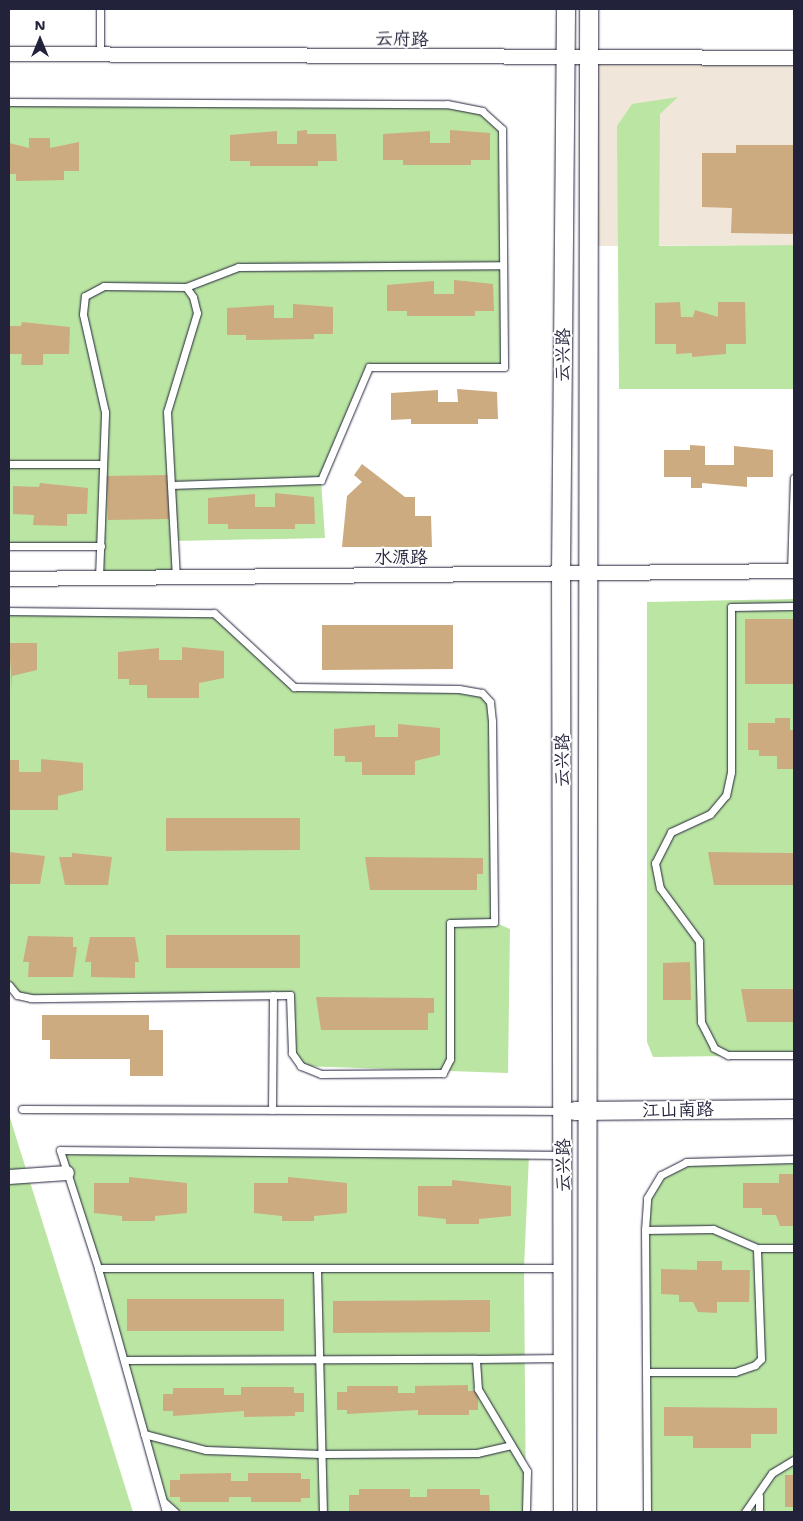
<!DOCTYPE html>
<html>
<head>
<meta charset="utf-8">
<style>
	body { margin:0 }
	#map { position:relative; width:803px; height:1521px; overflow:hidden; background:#fff; font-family:"Shantell Sans","LXGW WenKai TC",sans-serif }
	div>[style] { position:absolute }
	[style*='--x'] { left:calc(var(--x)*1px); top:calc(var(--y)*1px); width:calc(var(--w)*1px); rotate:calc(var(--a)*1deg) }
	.built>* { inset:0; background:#f0e6d9 }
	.green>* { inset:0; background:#bbe5a2 }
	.building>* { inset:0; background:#cdab80 }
	.roads { filter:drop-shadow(0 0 1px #22223b) drop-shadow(0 0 1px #22223b) }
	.service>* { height:7px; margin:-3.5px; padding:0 3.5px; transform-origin:3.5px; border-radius:3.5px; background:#fff }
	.minor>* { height:14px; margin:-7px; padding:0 7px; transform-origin:7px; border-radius:7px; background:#fff }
	.tertiary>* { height:18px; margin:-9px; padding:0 9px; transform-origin:9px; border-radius:9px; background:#fff }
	span { translate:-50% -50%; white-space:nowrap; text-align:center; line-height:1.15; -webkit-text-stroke:4px #fff; paint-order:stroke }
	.street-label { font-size:18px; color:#22223b }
	.frame { position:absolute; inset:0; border:10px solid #22223b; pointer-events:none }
	.north { position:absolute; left:15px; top:15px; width:50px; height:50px; -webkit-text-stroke:4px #fff; paint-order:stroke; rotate:0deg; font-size:14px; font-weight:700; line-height:20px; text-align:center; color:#22223b }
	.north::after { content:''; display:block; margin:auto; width:18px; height:22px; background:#22223b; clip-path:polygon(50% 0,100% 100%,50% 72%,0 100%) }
</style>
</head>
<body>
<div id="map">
	<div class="built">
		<i style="clip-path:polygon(794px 58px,794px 245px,589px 246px,590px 60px)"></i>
	</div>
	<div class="green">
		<i style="clip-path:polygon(678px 97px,660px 114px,659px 246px,794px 245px,794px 478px,793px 389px,619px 389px,617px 126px,632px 104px)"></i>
		<i style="clip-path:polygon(9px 104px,447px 104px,482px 111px,502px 129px,504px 367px,369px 367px,321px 480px,325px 538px,174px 541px,176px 577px,99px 578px,101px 546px,9px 546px)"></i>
		<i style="clip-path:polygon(794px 599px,794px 1055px,653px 1057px,647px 1042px,647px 602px)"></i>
		<i style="clip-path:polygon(9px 611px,214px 613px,294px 687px,482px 693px,490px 702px,494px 922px,510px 929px,508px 1073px,301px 1066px,292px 1053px,290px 995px,17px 995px,9px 985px)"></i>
		<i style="clip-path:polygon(9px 1113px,11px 1121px,133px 1512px,9px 1512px)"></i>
		<i style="clip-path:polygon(60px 1150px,529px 1155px,524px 1268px,526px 1512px,166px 1512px)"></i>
		<i style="clip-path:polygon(794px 1159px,794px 1512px,647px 1512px,647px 1198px,661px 1175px,686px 1162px)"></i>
	</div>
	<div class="building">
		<i style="clip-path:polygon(307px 130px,307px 134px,336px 134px,337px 161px,318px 161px,318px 166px,250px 166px,250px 161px,230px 161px,230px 135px,277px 131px,277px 144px,297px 144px,297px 131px)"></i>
		<i style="clip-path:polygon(450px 130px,490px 133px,490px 160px,471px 160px,471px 165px,403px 165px,403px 160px,383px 160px,383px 134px,430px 131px,430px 143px,450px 143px)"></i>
		<i style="clip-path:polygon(29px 138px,50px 138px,50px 148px,79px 142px,79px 171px,64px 171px,64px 180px,16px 181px,16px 174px,9px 174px,9px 143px,29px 148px)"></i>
		<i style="clip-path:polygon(736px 145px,794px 145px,794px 234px,731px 233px,732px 208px,702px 207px,702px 153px,736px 153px)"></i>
		<i style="clip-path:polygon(454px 280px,493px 284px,494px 311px,475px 311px,475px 316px,407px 316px,407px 311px,387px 311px,387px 285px,434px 281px,434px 294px,454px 294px)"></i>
		<i style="clip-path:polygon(680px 302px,681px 317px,693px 317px,695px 310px,718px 317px,718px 302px,745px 302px,746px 344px,726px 344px,726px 354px,692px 357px,692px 353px,676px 354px,676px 344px,655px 344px,655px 303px)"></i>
		<i style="clip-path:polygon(293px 304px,333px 307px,333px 334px,314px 334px,314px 339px,246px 340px,246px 335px,227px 335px,227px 308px,274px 305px,274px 318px,293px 318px)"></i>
		<i style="clip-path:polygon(22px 322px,70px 327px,69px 354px,43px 354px,43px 365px,21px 365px,22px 354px,9px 354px,9px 326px,21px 326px)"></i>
		<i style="clip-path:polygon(457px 389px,497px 392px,498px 419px,478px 419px,478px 424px,411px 424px,411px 419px,391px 420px,391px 393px,438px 390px,438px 402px,458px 402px)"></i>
		<i style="clip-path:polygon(690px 445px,705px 446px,705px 465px,734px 465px,734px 446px,773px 450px,773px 477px,747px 477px,747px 487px,702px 483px,702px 488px,691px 488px,691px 477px,664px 477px,664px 450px,690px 450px)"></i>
		<i style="clip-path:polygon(362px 464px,405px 497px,415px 497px,415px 516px,431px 516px,432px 547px,342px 547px,347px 496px,362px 482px,354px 475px)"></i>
		<i style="clip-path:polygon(168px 475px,169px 519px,108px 520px,107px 476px)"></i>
		<i style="clip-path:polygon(40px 483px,88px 488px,87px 514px,67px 514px,67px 526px,33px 525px,34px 515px,13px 514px,13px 486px,39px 487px)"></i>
		<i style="clip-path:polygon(275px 493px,314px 497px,315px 524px,295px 524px,295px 529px,228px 529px,228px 524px,208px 524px,208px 498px,255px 494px,255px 507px,275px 507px)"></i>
		<i style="clip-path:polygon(745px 619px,794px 619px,794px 684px,745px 684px)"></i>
		<i style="clip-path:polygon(322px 625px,453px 625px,453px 669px,322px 670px)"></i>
		<i style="clip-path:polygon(9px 643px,37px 643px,37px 670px,12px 676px,12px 690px)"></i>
		<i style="clip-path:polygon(182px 647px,224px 651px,224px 678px,199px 683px,199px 698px,147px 698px,147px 685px,129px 685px,129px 679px,118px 679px,118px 652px,159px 648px,159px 660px,182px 660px)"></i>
		<i style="clip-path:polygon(775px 718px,790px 718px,790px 730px,794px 730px,794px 769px,777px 769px,777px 756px,759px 756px,759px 750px,748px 750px,748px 723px,775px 723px)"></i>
		<i style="clip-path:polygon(398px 724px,440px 728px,440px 755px,415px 761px,415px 775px,362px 775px,362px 762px,345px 762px,345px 756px,334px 756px,334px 729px,375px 725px,375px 737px,398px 737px)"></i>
		<i style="clip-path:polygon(41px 759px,83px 763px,83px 790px,58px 796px,58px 810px,9px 810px,9px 760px,19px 760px,19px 772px,41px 772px)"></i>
		<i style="clip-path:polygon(166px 818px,300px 818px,300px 850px,166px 851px)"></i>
		<i style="clip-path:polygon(9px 852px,45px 856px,40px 884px,9px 884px)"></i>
		<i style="clip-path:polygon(708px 852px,794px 853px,794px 885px,714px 885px)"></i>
		<i style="clip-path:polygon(72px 853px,112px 857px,108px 885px,65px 885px,59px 857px,72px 857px)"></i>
		<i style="clip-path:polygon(365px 857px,483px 858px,483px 874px,477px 874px,477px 890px,370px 890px)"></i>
		<i style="clip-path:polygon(166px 935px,300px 935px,300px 968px,166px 968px)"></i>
		<i style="clip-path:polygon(28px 936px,73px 937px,73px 947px,77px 947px,73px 977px,28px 977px,29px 962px,23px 962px)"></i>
		<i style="clip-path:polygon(90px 937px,135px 937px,139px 962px,135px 962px,135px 978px,91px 977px,91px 962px,85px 962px)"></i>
		<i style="clip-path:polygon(690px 962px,691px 1000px,663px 1000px,663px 963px)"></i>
		<i style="clip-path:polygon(741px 989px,794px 989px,794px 1022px,747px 1022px)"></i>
		<i style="clip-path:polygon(316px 997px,434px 998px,434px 1013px,428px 1013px,428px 1030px,321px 1030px)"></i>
		<i style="clip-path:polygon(42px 1015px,149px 1015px,149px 1030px,163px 1030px,163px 1076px,130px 1076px,130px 1059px,50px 1059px,50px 1040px,42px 1040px)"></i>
		<i style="clip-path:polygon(779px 1174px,794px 1174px,794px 1226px,780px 1226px,776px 1215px,762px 1215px,762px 1208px,743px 1208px,743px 1183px,779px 1183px)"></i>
		<i style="clip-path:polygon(129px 1177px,187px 1183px,187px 1213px,155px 1216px,155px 1221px,122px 1221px,122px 1216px,94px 1213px,94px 1183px,129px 1183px)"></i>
		<i style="clip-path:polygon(288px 1177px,347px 1183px,347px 1213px,314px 1216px,314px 1221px,282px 1221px,282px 1216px,254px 1213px,254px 1183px,288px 1183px)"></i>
		<i style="clip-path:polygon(452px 1180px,511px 1186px,511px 1216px,479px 1219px,479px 1224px,446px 1224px,446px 1219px,418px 1216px,418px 1186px,452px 1186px)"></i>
		<i style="clip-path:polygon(697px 1261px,722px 1261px,722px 1270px,750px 1270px,749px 1302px,717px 1302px,717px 1313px,698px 1312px,693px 1302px,679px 1302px,679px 1295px,661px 1294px,661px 1269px,697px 1270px)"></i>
		<i style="clip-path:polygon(127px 1299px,284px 1299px,284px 1331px,127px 1331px)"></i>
		<i style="clip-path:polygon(490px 1300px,490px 1332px,333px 1333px,333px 1301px)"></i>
		<i style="clip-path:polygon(468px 1385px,468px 1391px,478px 1391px,478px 1410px,469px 1410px,469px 1415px,418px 1415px,418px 1410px,347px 1414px,347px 1410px,337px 1410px,337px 1392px,347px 1392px,347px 1386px,398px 1386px,398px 1393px,415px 1393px,415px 1386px)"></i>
		<i style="clip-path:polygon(241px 1387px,294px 1387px,294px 1393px,304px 1393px,304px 1412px,295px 1412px,295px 1416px,244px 1417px,244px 1411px,173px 1416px,173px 1411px,163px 1411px,163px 1394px,173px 1394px,173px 1388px,224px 1388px,224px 1395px,241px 1395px)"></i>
		<i style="clip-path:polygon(664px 1407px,777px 1408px,777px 1434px,751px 1434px,751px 1448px,693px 1448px,693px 1436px,664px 1436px)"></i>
		<i style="clip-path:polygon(231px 1473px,231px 1481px,248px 1481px,248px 1473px,301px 1473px,301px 1479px,310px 1479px,310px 1498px,301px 1498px,301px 1502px,251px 1502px,251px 1497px,229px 1497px,229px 1502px,180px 1502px,180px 1497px,170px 1497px,170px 1480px,180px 1480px,180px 1474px)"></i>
		<i style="clip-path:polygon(785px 1475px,794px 1475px,794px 1507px,785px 1507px)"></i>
		<i style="clip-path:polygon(359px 1489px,410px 1489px,410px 1497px,427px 1497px,427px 1489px,480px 1489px,480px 1495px,489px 1495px,490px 1512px,349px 1512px,349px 1495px,359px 1495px)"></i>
	</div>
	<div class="roads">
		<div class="service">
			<i style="--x:100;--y:55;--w:46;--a:-90"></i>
			<i style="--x:9;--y:102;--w:438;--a:0.3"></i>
			<i style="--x:447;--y:104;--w:36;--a:11"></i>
			<i style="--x:482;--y:111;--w:27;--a:42"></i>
			<i style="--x:502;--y:129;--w:238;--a:89.5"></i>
			<i style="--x:504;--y:367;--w:135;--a:180"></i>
			<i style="--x:369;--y:367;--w:123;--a:113"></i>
			<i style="--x:321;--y:480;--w:150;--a:178.1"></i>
			<i style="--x:186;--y:287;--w:56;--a:-21"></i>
			<i style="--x:238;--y:267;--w:265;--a:-0.4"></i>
			<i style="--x:9;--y:464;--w:94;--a:0"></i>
			<i style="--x:9;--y:546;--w:92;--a:0"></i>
			<i style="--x:791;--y:571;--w:93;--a:-88.2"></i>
			<i style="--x:99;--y:578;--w:166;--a:-87.9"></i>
			<i style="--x:105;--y:412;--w:100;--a:-102.7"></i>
			<i style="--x:83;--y:314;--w:18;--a:-84"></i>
			<i style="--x:85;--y:296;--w:21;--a:-28"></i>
			<i style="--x:104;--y:286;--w:82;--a:0.7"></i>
			<i style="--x:186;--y:287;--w:12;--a:55"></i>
			<i style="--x:193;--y:297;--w:16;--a:76"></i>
			<i style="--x:197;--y:313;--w:103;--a:106.9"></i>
			<i style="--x:167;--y:412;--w:165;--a:86.9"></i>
			<i style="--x:794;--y:606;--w:63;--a:179.1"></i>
			<i style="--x:731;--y:607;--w:165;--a:90"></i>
			<i style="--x:731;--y:772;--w:24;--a:102"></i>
			<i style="--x:726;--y:795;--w:25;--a:130"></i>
			<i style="--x:710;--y:814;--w:43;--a:155.2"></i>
			<i style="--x:671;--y:832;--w:35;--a:117"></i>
			<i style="--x:655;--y:863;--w:25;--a:79"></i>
			<i style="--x:660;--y:888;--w:66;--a:53.7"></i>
			<i style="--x:699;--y:941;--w:81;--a:88.6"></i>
			<i style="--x:701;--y:1022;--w:29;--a:63"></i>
			<i style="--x:714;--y:1048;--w:16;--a:27"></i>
			<i style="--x:728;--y:1055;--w:66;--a:0"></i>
			<i style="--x:9;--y:611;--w:205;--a:0.6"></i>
			<i style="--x:214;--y:613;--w:109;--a:42.8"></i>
			<i style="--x:294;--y:687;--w:165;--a:0.7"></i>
			<i style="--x:459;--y:689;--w:23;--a:10"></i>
			<i style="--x:482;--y:693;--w:12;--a:48"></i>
			<i style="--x:490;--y:702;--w:19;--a:84"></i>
			<i style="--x:492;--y:721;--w:201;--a:89.4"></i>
			<i style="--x:494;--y:922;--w:44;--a:178.7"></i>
			<i style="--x:450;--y:923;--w:136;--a:90"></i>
			<i style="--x:450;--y:1059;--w:16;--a:117"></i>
			<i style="--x:443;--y:1073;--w:122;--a:179.5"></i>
			<i style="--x:321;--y:1074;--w:22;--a:-158"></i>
			<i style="--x:301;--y:1066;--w:16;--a:-125"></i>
			<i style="--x:292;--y:1053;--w:58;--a:-92"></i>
			<i style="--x:290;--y:995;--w:259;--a:179.3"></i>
			<i style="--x:31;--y:998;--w:14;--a:-168"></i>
			<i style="--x:17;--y:995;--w:13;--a:-129"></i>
			<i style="--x:22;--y:1109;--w:540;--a:0.21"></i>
			<i style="--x:272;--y:1110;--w:115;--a:-89.5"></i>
			<i style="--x:645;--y:1230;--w:32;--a:-86"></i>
			<i style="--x:647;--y:1198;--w:27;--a:-59"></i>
			<i style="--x:661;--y:1175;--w:28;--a:-27"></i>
			<i style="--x:686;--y:1162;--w:108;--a:-1.6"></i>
			<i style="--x:98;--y:1268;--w:465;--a:0"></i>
			<i style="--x:317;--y:1269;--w:243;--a:88.6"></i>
			<i style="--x:124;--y:1360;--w:352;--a:-0.2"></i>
			<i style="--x:646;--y:1372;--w:89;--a:0"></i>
			<i style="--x:735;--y:1372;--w:21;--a:-19"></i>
			<i style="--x:755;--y:1365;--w:8;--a:-45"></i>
			<i style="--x:761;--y:1359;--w:111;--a:-92.1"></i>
			<i style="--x:144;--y:1434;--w:64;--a:14.5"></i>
			<i style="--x:206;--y:1450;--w:115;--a:2"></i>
			<i style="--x:321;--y:1454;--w:156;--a:-0.4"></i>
			<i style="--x:477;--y:1453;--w:35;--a:-13"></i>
			<i style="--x:759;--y:1496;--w:16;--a:90"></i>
			<i style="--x:164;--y:1502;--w:15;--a:42"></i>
			<i style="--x:166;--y:1512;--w:253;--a:-105.6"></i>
			<i style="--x:98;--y:1268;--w:124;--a:-107.9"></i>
			<i style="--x:60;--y:1150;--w:502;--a:0.57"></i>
			<i style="--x:526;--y:1512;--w:41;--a:-88.6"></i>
			<i style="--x:527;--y:1471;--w:96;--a:-120.9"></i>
			<i style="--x:478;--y:1389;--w:30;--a:-94"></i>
			<i style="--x:476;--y:1359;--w:86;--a:-0.7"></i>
			<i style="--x:647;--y:1512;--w:282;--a:-90.4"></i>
			<i style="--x:645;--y:1230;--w:68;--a:-0.8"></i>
			<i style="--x:713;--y:1229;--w:48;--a:23.4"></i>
			<i style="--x:757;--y:1248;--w:37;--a:0"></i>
			<i style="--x:745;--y:1512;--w:47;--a:-55.3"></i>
			<i style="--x:772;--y:1473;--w:26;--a:-31"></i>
		</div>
		<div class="minor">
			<i style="--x:9;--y:54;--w:785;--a:0.29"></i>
			<i style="--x:9;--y:579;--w:785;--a:-0.58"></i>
			<i style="--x:9;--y:1177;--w:58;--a:-3.9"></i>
		</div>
		<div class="tertiary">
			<i style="--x:575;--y:1111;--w:219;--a:-0.5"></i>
			<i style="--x:563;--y:1512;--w:938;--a:-90.12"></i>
			<i style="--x:561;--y:574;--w:565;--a:-89.49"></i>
			<i style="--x:587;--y:1512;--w:1503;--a:-89.92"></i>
		</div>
	</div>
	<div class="street-label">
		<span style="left:402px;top:39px;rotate:1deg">云府路</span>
		<span style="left:563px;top:355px;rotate:-89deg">云兴路</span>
		<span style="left:401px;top:557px">水源路</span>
		<span style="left:562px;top:760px;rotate:-90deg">云兴路</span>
		<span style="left:678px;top:1110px;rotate:-1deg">江山南路</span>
		<span style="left:563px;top:1165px;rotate:-90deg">云兴路</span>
	</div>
	<div class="frame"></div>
	<div class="north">N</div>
</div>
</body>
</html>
